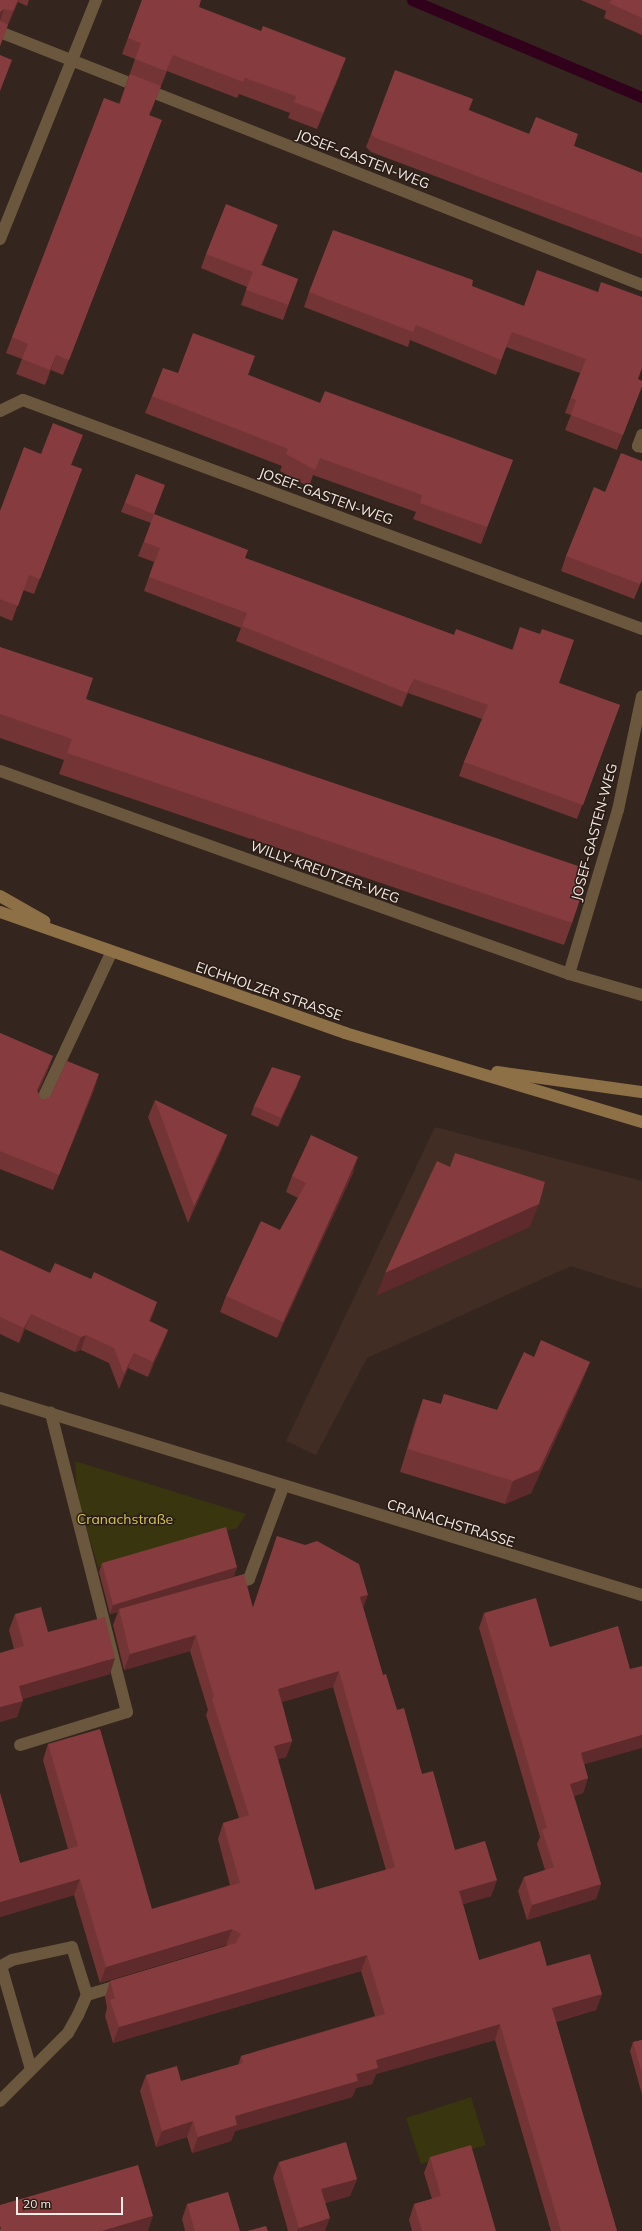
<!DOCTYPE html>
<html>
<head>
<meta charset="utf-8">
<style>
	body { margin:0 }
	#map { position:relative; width:642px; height:2231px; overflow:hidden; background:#34251e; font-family:Mulish,sans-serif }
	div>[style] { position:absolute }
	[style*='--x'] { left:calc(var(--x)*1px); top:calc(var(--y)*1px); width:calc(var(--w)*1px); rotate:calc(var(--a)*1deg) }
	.built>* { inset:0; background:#412d23 }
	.green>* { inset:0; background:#39350f }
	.stream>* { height:11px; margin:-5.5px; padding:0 5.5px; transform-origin:5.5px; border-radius:5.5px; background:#31011b }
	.lane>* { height:12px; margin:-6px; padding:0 6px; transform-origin:6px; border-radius:6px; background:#6a573d }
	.street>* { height:12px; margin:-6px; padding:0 6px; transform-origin:6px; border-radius:6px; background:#6a573d }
	.secondary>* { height:12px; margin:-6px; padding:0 6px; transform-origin:6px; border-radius:6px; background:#8e7046 }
	.wall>* { inset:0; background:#733435 }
	.shaded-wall>* { inset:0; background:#5e2a2b }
	.building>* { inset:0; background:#863c3e }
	span { translate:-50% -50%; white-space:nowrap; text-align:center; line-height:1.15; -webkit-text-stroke:3px #291c15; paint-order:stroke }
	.street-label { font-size:14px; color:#f6ece7 }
	.park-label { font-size:14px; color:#d4c859 }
	.scale { position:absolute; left:16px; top:2197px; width:107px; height:18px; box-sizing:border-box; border:2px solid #f6ece7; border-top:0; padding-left:5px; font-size:12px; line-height:14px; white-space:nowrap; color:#f6ece7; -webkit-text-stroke:3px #291c15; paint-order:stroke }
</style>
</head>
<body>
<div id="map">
	<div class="built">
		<i style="clip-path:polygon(435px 1127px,642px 1181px,642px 1289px,571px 1266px,367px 1358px,316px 1455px,286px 1441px)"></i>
	</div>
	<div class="green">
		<i style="clip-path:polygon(75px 1461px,246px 1514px,237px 1528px,98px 1567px,77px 1495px)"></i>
		<i style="clip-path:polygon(471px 2097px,486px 2145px,421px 2164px,406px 2118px)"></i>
	</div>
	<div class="stream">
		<i style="--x:412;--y:0;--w:250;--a:22.9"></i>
	</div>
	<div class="lane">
		<i style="--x:38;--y:1109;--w:174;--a:-64.9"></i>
		<i style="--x:231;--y:1585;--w:19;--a:-18"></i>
		<i style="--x:249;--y:1579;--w:98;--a:-69.7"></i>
		<i style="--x:20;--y:1745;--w:112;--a:-17.1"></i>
		<i style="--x:127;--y:1712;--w:309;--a:-104.3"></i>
		<i style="--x:87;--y:1995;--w:38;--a:-17"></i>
	</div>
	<div class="street">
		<i style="--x:0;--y:32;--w:690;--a:21.51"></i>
		<i style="--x:0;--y:239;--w:258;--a:-68.1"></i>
		<i style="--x:0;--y:411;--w:25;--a:-26"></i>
		<i style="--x:23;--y:400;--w:660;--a:20.3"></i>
		<i style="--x:642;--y:435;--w:12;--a:110"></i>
		<i style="--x:638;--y:446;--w:4;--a:14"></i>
		<i style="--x:0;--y:771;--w:604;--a:19.63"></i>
		<i style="--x:569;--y:974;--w:76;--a:16"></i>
		<i style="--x:569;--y:974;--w:171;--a:-73.4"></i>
		<i style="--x:618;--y:810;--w:116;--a:-78.1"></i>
		<i style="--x:0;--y:1398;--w:672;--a:17.06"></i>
		<i style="--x:0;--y:2101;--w:96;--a:-45"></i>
		<i style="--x:68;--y:2033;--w:21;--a:-61"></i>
		<i style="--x:78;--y:2015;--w:22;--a:-66"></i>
		<i style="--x:87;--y:1995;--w:50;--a:-107.4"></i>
		<i style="--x:72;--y:1947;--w:61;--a:167.8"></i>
		<i style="--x:12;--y:1960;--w:13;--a:151"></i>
		<i style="--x:1;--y:1966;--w:107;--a:73.8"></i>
	</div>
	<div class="secondary">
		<i style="--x:0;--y:896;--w:51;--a:29.6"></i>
		<i style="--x:0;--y:912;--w:366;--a:19.3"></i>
		<i style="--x:345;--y:1033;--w:310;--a:16.7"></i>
		<i style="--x:497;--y:1072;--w:146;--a:7.9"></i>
	</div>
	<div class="wall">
		<i style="clip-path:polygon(0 0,29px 0,27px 6px,18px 2px,7px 27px,0 46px)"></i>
		<i style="clip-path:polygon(142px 0,199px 7px,340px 74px,317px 129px,288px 118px,290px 113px,239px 94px,237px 98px,167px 71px,149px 116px,156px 135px,63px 375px,51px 370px,45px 385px,16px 374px,22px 359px,6px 353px,12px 337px,119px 104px,135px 59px,122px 54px)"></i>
		<i style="clip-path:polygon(581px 0,642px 0,642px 35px,604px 18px,606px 11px)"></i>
		<i style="clip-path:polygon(473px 99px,469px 110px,529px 134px,574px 146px,642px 173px,642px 254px,371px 152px,366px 147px,371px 134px)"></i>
		<i style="clip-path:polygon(272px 240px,262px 265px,298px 279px,283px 320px,241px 305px,247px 287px,201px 268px,206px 254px)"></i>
		<i style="clip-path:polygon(472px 286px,638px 379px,642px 386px,617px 450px,565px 430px,571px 415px,565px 413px,580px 373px,506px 347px,496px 375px,410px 340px,408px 347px,304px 307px,309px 292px)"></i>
		<i style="clip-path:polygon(178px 373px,249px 375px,320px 403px,513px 460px,481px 544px,413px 519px,416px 512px,313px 475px,309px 487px,280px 471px,282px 466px,145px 413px,152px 396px)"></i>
		<i style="clip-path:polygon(642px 461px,642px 580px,634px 599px,561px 571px,566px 556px,605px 492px)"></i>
		<i style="clip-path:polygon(72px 465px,82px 469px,34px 594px,23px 590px,12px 621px,0 616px,0 511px)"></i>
		<i style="clip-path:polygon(136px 474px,154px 514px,245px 558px,454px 635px,512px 650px,520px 627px,559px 683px,620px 705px,577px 819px,459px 776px,464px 762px,482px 719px,408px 693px,402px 707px,236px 641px,241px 628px,144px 591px,154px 562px,138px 556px,151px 523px,121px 512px)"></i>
		<i style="clip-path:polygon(0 647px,86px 699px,572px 923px,564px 945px,59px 774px,64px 760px,0 738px)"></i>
		<i style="clip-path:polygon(0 1033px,53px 1056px,47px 1072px,38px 1092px,41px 1100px,94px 1090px,53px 1190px,0 1169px)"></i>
		<i style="clip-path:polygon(298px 1084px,278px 1127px,251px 1115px,254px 1106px)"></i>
		<i style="clip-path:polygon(155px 1100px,227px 1135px,221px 1151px,188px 1223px,148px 1117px)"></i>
		<i style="clip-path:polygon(353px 1173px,277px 1338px,220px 1312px,226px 1296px,280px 1230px,298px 1198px,286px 1192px,292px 1176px)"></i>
		<i style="clip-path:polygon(0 1250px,50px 1273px,91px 1279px,157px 1302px,150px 1321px,168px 1330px,162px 1345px,148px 1377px,128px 1368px,119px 1389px,109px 1363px,81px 1350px,75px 1352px,25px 1329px,19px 1343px,0 1334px)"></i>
		<i style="clip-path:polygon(534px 1357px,590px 1362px,581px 1384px,531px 1493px,505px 1504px,400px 1472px,415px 1422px,423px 1399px,441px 1404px,444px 1394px,497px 1410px)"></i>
		<i style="clip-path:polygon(evenodd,277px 1536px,363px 1607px,383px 1675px,397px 1710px,422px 1774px,455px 1850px,497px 1880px,491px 1896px,463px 1904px,479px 1960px,547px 1966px,602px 1994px,596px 2010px,556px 2022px,617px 2231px,551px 2231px,495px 2040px,376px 2074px,372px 2084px,356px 2088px,352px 2097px,235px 2131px,231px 2141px,192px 2153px,187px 2137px,156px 2147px,140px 2091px,146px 2075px,181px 2081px,238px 2065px,241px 2056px,375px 2016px,361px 1971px,113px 2043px,105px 2016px,107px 2008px,105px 1997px,110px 1981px,227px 1946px,226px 1945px,100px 1983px,74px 1895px,0 1917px,0 1793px,20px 1863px,68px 1849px,43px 1760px,48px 1744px,152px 1909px,230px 1885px,218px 1839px,223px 1823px,239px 1818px,206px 1715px,208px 1710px,190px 1651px,124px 1670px,113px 1625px,118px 1612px,110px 1614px,99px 1572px,102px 1563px,237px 1567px,234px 1576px,198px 1587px,253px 1607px,277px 1536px,333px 1687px,386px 1870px,315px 1890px,278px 1759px,286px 1757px,292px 1741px,282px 1702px,333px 1687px)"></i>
		<i style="clip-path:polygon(484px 1613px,584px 1764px,588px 1778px,583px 1793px,574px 1796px,601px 1884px,596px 1899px,527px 1920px,518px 1891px,524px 1877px,545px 1870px,537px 1844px,540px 1837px,479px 1628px)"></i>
		<i style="clip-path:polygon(15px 1614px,48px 1632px,110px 1674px,22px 1699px,17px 1717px,0 1722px,0 1653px,14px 1649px,9px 1630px)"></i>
		<i style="clip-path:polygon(642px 2040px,642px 2095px,630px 2051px,633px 2042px)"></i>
		<i style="clip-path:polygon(430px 2157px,496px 2231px,412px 2231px,409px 2220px,414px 2204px,432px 2199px,424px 2173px)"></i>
		<i style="clip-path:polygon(279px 2162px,357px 2179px,350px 2196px,325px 2203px,325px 2231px,288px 2231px,273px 2178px)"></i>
		<i style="clip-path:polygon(187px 2204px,240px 2231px,185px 2231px,182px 2219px)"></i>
	</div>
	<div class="shaded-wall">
		<i style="clip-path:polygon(18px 0,19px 0,7px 27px,13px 11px)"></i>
		<i style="clip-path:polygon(4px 9px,0 21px,0 12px)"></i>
		<i style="clip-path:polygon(346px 58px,340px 74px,317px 129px,323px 113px)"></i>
		<i style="clip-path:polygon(162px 120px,156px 135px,63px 375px,69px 360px)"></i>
		<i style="clip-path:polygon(278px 225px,272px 240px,256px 279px,261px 265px)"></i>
		<i style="clip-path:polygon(56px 355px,51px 370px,45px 385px,50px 370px)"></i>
		<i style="clip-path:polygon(414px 679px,402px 707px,407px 693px)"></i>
		<i style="clip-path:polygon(53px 1056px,47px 1072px,31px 1106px,37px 1090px)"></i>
		<i style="clip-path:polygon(99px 1074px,94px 1090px,53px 1190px,59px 1175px)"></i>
		<i style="clip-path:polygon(301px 1076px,298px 1084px,278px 1127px,281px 1118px)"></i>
		<i style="clip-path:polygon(227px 1135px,221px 1151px,188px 1223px,194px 1206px)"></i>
		<i style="clip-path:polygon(358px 1157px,353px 1173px,277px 1338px,283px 1322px)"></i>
		<i style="clip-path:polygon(539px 1204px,530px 1227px,376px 1296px,385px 1273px)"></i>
		<i style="clip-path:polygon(157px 1302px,152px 1317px,143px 1336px,149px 1321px)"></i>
		<i style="clip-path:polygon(31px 1314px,25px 1329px,19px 1343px,24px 1328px)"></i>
		<i style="clip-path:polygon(168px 1330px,162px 1345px,148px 1377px,153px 1362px)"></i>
		<i style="clip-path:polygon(86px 1335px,81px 1350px,75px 1352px,81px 1337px)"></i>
		<i style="clip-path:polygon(134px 1353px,128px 1368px,119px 1389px,124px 1374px)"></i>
		<i style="clip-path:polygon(590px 1362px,581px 1384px,531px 1493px,505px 1504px,513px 1481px)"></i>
		<i style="clip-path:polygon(237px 1567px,234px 1576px,120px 1611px,119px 1609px,118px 1612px,110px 1614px,113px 1605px)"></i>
		<i style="clip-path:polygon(368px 1595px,362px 1611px,360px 1597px)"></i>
		<i style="clip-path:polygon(196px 1635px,190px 1651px,124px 1670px,130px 1654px)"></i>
		<i style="clip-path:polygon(115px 1658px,110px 1674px,13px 1702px,19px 1686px)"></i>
		<i style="clip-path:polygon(339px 1671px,333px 1687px,272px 1705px,278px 1689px)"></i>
		<i style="clip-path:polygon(23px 1701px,17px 1717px,0 1722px,0 1707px)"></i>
		<i style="clip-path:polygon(642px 1735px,642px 1748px,575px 1767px,581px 1753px)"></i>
		<i style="clip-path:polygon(292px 1741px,286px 1757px,268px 1762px,274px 1746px)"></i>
		<i style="clip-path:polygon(588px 1778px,583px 1793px,565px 1798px,570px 1784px)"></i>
		<i style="clip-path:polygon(80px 1879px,74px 1895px,0 1917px,0 1902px)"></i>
		<i style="clip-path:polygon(497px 1880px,491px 1896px,453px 1907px,459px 1891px)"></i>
		<i style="clip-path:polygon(601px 1884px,596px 1899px,527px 1920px,532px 1905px)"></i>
		<i style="clip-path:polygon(232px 1929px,226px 1945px,100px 1983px,106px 1967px)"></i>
		<i style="clip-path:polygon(367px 1955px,361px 1971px,113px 2043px,119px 2027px)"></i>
		<i style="clip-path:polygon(602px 1994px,596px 2010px,546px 2024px,552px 2008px)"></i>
		<i style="clip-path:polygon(500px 2024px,495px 2040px,376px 2074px,372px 2084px,356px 2088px,352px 2097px,235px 2131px,231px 2141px,192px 2153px,198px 2137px,235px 2116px,356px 2074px,376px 2060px)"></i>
		<i style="clip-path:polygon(193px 2121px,187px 2137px,156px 2147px,162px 2131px)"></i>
		<i style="clip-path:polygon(357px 2179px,350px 2196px,315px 2206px,321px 2189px)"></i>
		<i style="clip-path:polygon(153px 2216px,148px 2231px,102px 2231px)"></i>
		<i style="clip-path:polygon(330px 2218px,325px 2231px,297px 2231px,299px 2228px)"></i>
	</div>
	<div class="building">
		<i style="clip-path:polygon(0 0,18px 0,13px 11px,4px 9px,0 12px)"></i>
		<i style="clip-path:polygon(142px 0,201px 0,199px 7px,261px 31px,263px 26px,346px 58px,323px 113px,294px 102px,296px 96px,245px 78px,243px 82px,173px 55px,166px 71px,135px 59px,141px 43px,128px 38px)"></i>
		<i style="clip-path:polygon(611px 0,642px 0,642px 18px,609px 3px)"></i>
		<i style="clip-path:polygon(0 20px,0 21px,8px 25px,0 46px)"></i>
		<i style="clip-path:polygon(0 55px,12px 60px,0 91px)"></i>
		<i style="clip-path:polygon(395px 70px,473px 99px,468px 110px,529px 134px,536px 117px,578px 134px,574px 146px,642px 173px,642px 238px,376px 138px,371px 134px)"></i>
		<i style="clip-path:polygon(130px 74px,161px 86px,149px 115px,162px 120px,69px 360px,56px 355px,50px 370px,22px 359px,28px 344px,12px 337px,104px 98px,120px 104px)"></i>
		<i style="clip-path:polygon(226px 204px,278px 225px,261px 265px,298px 279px,288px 305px,246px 290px,253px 272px,206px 254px)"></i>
		<i style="clip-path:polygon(333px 230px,473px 280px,472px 286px,524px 306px,537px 270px,598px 292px,601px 282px,642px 297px,642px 368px,638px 379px,642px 381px,642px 386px,623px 435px,571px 415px,576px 400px,571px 398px,586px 359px,512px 332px,501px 360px,416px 325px,413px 332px,309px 292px)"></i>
		<i style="clip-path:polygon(193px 333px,255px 356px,248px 375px,320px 403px,325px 391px,513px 460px,487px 527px,420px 503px,422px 495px,320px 458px,315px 470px,286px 454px,288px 449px,152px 396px,163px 368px,178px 373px)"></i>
		<i style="clip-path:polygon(53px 423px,83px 435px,71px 465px,82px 469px,40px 579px,29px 575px,18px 606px,0 599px,0 511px,24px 447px,41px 454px)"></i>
		<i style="clip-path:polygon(621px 453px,642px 461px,642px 579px,640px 584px,566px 556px,594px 487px,605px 492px)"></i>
		<i style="clip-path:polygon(136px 474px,165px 485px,154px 514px,125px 503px)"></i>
		<i style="clip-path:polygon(154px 514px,248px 550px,245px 558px,454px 635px,456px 629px,513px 650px,520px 627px,540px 634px,542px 629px,574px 640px,559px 683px,620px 705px,583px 805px,464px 762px,488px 705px,414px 679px,407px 693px,242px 626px,247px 613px,149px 577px,160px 548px,144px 542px)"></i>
		<i style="clip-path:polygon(0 647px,93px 678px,86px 699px,590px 870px,572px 923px,67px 753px,72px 739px,0 714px)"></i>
		<i style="clip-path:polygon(0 1033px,53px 1056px,37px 1090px,41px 1100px,50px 1097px,67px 1061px,99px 1074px,59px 1175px,0 1151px)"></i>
		<i style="clip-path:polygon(272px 1067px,301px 1076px,281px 1118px,254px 1106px)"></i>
		<i style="clip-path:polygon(155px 1100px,227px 1135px,194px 1206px)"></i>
		<i style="clip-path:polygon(311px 1135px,358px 1157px,283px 1322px,226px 1296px,261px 1221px,280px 1230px,306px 1183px,292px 1176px)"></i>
		<i style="clip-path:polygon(455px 1153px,545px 1182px,539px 1204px,385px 1273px,437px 1161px,450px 1167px)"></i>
		<i style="clip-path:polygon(0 1250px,50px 1273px,55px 1263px,91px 1279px,94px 1272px,157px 1302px,149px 1321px,168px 1330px,153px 1362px,134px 1353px,124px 1374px,114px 1348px,86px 1335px,81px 1337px,31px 1314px,24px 1328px,0 1317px)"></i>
		<i style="clip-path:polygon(541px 1340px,590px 1362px,539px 1470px,513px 1481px,408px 1449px,423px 1399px,441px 1404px,444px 1394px,497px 1410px,524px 1352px,534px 1357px)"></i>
		<i style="clip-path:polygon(226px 1527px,237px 1567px,113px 1605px,102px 1563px)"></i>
		<i style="clip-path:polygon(evenodd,277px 1536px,305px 1545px,317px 1541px,359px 1564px,368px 1595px,360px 1597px,383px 1675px,386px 1674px,397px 1710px,404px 1708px,422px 1774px,433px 1771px,455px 1850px,485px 1841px,497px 1880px,459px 1891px,479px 1960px,540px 1941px,547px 1966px,590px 1954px,602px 1994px,552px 2008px,617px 2231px,561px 2231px,500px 2024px,376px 2060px,378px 2068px,356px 2074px,358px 2081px,235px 2116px,237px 2125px,198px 2137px,193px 2121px,162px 2131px,146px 2075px,177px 2066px,181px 2081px,243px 2063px,241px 2056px,385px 2014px,367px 1955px,119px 2027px,110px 2000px,115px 1998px,110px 1981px,236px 1943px,241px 1934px,232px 1929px,106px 1967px,80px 1879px,0 1902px,0 1793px,20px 1863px,78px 1846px,48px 1744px,100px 1729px,152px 1909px,240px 1883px,223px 1823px,249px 1815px,212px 1699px,214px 1697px,196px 1635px,130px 1654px,119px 1609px,244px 1574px,253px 1608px,277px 1536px,339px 1671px,395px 1867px,315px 1890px,274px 1746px,292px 1741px,278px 1689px,339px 1671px)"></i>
		<i style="clip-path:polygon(536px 1598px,550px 1647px,618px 1626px,630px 1669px,642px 1666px,642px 1735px,581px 1753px,588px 1778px,570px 1784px,601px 1884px,532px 1905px,524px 1877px,554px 1867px,542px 1830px,547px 1828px,484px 1613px)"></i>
		<i style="clip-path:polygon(41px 1607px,48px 1632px,105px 1617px,115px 1658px,19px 1686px,23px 1701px,0 1707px,0 1653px,24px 1646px,15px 1614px)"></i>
		<i style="clip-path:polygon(642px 2040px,642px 2074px,633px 2042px)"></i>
		<i style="clip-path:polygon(346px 2142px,357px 2179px,321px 2189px,330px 2218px,299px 2228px,279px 2162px)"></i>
		<i style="clip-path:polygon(471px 2145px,496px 2231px,422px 2231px,414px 2204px,441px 2196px,430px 2157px)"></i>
		<i style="clip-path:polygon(138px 2165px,153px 2216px,102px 2231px,0 2231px,0 2229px,1px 2229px,0 2226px,0 2205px)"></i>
		<i style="clip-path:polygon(228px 2192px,240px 2231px,195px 2231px,187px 2204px)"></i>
		<i style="clip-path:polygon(266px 2226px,268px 2231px,247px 2231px)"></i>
	</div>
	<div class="street-label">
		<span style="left:363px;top:159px;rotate:21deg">JOSEF-GASTEN-WEG</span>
		<span style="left:326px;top:496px;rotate:20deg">JOSEF-GASTEN-WEG</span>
		<span style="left:594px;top:832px;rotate:-75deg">JOSEF-GASTEN-WEG</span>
		<span style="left:325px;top:872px;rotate:20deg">WILLY-KREUTZER-WEG</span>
		<span style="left:269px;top:991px;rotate:19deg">EICHHOLZER STRASSE</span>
		<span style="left:451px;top:1523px;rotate:17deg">CRANACHSTRASSE</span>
	</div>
	<div class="park-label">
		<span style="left:125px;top:1519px">Cranachstraße</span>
	</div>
	<div class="scale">20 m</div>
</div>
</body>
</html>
